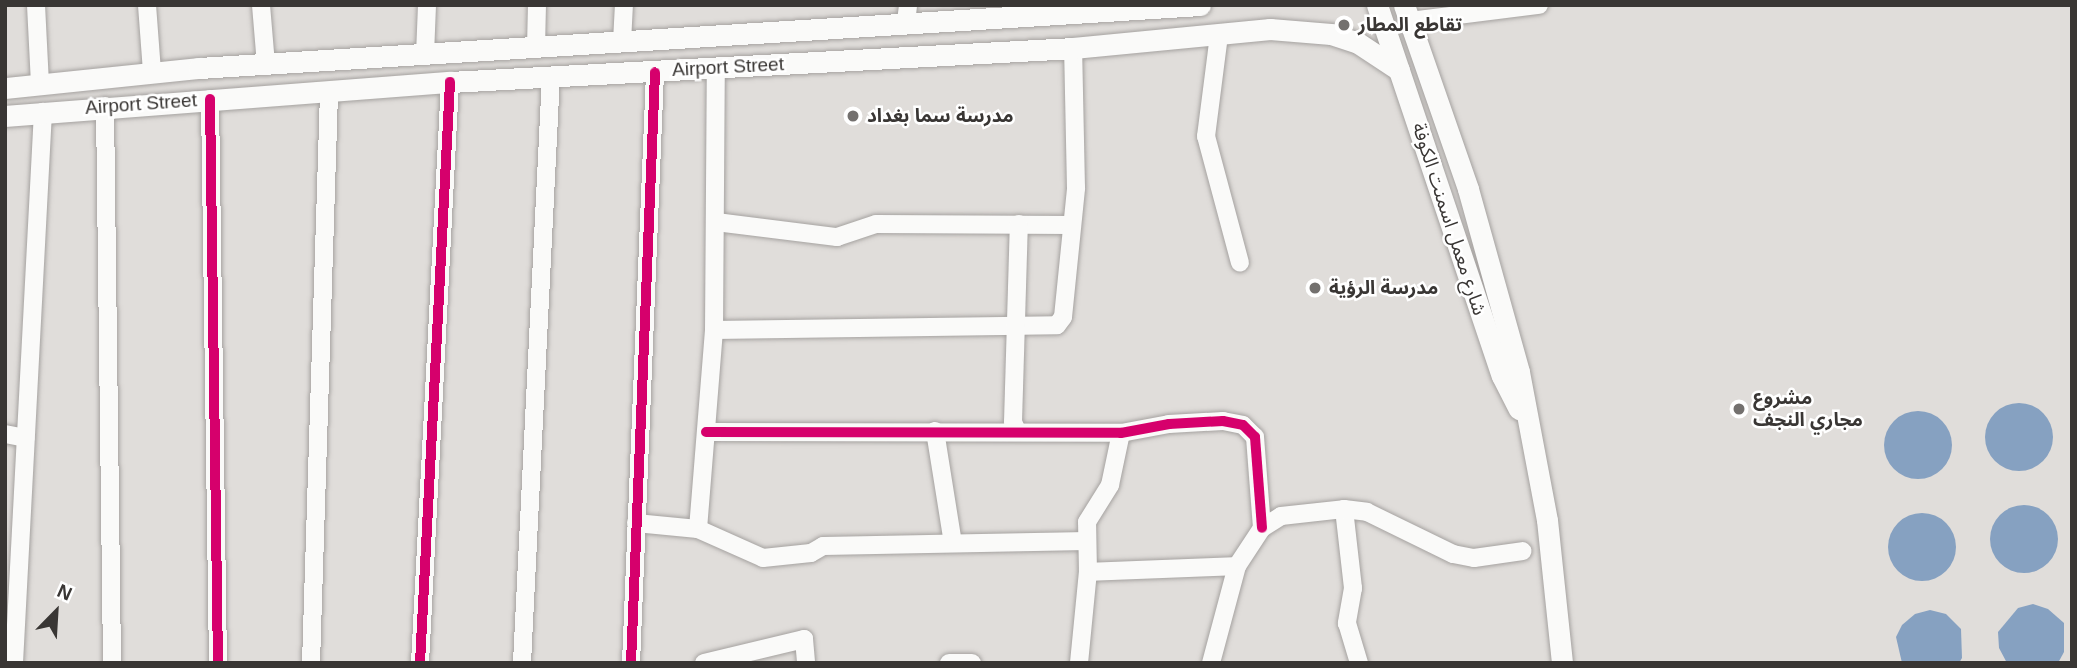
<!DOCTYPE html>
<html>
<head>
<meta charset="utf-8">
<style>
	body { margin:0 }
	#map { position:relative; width:2077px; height:668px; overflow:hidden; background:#e0ddda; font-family:Helvetica,"Noto Sans Arabic",sans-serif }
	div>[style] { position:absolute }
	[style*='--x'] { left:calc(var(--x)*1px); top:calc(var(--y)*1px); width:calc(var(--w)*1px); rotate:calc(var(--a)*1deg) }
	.water>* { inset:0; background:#86a1c1 }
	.round { border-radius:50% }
	.roads { filter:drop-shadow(0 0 2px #a5a2a0) drop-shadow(0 0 2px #a5a2a0) }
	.minor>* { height:18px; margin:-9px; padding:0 9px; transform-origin:9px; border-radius:9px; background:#fafaf9 }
	.major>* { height:21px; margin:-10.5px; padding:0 10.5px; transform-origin:10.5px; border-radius:10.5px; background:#fafaf9 }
	.cycleway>* { height:10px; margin:-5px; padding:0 5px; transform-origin:5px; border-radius:5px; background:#d6006c }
	.dots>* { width:19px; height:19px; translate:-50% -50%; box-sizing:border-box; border:4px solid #fff; border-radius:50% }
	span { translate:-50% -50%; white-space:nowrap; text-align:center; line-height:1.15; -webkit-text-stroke:5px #fff; paint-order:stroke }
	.poi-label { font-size:19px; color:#393634; font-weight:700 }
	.left { translate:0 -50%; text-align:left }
	.street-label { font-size:19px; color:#393634 }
	.frame { position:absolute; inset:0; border:7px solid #393634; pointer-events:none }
	.north { position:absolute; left:21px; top:577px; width:70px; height:70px; -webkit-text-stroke:5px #fff; paint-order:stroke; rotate:24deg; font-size:19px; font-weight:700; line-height:28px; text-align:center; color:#393634 }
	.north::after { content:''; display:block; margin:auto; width:24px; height:32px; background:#393634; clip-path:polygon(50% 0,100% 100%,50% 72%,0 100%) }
</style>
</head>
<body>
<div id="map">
	<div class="water">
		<i class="round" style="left:1985px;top:403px;width:68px;height:68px"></i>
		<i class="round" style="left:1884px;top:411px;width:68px;height:68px"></i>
		<i class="round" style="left:1990px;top:505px;width:68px;height:68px"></i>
		<i class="round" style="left:1888px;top:513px;width:68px;height:68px"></i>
		<i style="clip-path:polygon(2033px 604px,2048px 609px,2064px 623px,2064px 652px,2058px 663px,2007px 663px,1999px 648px,1998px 632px,2018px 608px)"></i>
		<i style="clip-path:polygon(1930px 610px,1946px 614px,1961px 629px,1962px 658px,1959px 663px,1902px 663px,1896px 637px,1902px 625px,1915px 614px)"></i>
	</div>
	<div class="roads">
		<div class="minor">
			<i style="--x:36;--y:5;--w:79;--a:87.1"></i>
			<i style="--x:147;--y:5;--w:67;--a:85.7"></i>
			<i style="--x:261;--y:5;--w:59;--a:85.2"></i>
			<i style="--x:1410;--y:21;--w:130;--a:-7.1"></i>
			<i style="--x:906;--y:22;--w:17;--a:-83"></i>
			<i style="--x:1219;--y:35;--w:102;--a:97.3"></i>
			<i style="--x:1206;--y:136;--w:131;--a:75"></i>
			<i style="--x:622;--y:42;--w:37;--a:-87"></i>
			<i style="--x:536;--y:48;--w:43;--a:-88.7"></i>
			<i style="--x:425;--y:55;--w:50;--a:-87.7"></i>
			<i style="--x:210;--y:99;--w:564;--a:89.19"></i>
			<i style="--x:105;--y:106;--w:557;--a:89.28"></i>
			<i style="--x:716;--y:222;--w:122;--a:7.1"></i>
			<i style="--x:837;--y:237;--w:41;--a:-18.4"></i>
			<i style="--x:876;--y:224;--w:196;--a:0.3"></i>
			<i style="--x:714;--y:330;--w:343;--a:-0.8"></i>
			<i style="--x:1057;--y:325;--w:10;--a:-53"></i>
			<i style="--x:1063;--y:317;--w:130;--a:-84.2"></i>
			<i style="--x:1076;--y:188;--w:140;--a:-91.2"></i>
			<i style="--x:935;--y:431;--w:113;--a:80.9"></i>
			<i style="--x:1017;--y:431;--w:10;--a:-114"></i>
			<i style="--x:1013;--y:422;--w:198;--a:-88.3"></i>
			<i style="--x:706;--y:432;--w:415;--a:0.1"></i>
			<i style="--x:1121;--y:433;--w:49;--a:-10.6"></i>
			<i style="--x:1169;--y:424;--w:54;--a:-3.2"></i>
			<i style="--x:1223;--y:421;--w:20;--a:11"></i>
			<i style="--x:1243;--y:425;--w:17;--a:45"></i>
			<i style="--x:1255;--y:437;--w:91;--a:85.6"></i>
			<i style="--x:5;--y:434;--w:21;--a:11"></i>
			<i style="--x:1344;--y:509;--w:80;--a:83.5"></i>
			<i style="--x:1353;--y:588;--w:36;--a:100"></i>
			<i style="--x:1347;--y:623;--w:42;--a:73.3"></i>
			<i style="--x:636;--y:523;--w:62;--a:5.5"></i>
			<i style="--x:698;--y:529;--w:71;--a:24"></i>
			<i style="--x:763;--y:558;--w:48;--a:-5.9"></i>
			<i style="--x:811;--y:553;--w:14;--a:-30"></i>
			<i style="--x:823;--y:546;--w:264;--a:-1.1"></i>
			<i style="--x:698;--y:529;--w:200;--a:-85.4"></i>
			<i style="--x:714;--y:330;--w:262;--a:-89.6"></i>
			<i style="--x:1088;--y:572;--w:149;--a:-2.3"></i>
			<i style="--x:14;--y:663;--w:552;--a:-86.99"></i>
			<i style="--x:311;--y:663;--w:571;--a:-88.19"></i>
			<i style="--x:420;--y:663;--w:582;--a:-87.04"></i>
			<i style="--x:522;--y:663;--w:588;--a:-87.17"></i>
			<i style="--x:631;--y:663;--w:591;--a:-87.67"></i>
			<i style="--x:704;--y:663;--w:103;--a:-13.5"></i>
			<i style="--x:804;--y:639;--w:24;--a:85"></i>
			<i style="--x:949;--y:663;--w:23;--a:0"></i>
			<i style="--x:1079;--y:663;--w:91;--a:-84.4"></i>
			<i style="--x:1088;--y:572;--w:50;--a:-91.1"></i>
			<i style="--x:1087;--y:522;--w:44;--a:-58.1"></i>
			<i style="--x:1110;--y:485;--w:53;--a:-78.1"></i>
			<i style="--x:1211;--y:663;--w:100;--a:-75"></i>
			<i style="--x:1237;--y:566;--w:45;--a:-56.7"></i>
			<i style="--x:1262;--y:528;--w:22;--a:-32"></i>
			<i style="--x:1281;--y:516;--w:63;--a:-6.3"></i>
			<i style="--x:1344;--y:509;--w:23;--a:7"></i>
			<i style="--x:1367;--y:512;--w:96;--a:26"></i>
			<i style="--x:1453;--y:554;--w:21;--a:11"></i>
			<i style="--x:1474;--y:558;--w:49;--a:-8.1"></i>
		</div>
		<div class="major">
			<i style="--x:1377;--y:5;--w:391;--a:71.4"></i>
			<i style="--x:1502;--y:376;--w:37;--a:63"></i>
			<i style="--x:1404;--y:5;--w:195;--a:70.8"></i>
			<i style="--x:1468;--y:189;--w:190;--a:74.4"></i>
			<i style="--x:1519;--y:372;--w:151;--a:79.3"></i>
			<i style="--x:1547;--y:520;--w:144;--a:84"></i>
			<i style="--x:5;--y:88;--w:195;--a:-5.9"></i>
			<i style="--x:199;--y:68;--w:1003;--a:-3.6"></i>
			<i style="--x:5;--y:116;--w:446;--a:-4.4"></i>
			<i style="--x:450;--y:82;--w:624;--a:-3.12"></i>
			<i style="--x:1073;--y:48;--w:198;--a:-5.5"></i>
			<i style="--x:1270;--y:29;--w:61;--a:4.7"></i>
			<i style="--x:1331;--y:34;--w:28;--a:18"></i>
			<i style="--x:1358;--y:43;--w:49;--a:33.4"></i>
		</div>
	</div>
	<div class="cycleway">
		<i style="--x:210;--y:99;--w:564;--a:89.19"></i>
		<i style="--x:706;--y:432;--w:415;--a:0.1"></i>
		<i style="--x:1121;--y:433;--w:49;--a:-10.6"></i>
		<i style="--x:1169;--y:424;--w:54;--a:-3.2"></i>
		<i style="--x:1223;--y:421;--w:20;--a:11"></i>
		<i style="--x:1243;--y:425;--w:17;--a:45"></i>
		<i style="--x:1255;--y:437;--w:91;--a:85.6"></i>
		<i style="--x:420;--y:663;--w:582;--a:-87.04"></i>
		<i style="--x:631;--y:663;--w:591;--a:-87.67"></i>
	</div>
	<div class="dots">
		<i style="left:1344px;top:25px;background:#73706e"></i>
		<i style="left:853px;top:116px;background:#73706e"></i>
		<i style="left:1315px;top:288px;background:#73706e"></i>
		<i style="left:1739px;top:409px;background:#73706e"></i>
	</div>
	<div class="poi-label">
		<span class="left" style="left:1358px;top:25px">تقاطع المطار</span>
		<span class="left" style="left:867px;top:116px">مدرسة سما بغداد</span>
		<span class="left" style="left:1329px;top:288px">مدرسة الرؤية</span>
		<span class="left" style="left:1753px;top:409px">مشروع<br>مجاري النجف</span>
	</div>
	<div class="street-label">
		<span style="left:728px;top:67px;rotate:-3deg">Airport Street</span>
		<span style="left:141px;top:104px;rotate:-4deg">Airport Street</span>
		<span style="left:1449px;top:219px;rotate:72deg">شارع معمل اسمنت الكوفة</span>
	</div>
	<div class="frame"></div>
	<div class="north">N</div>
</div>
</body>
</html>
